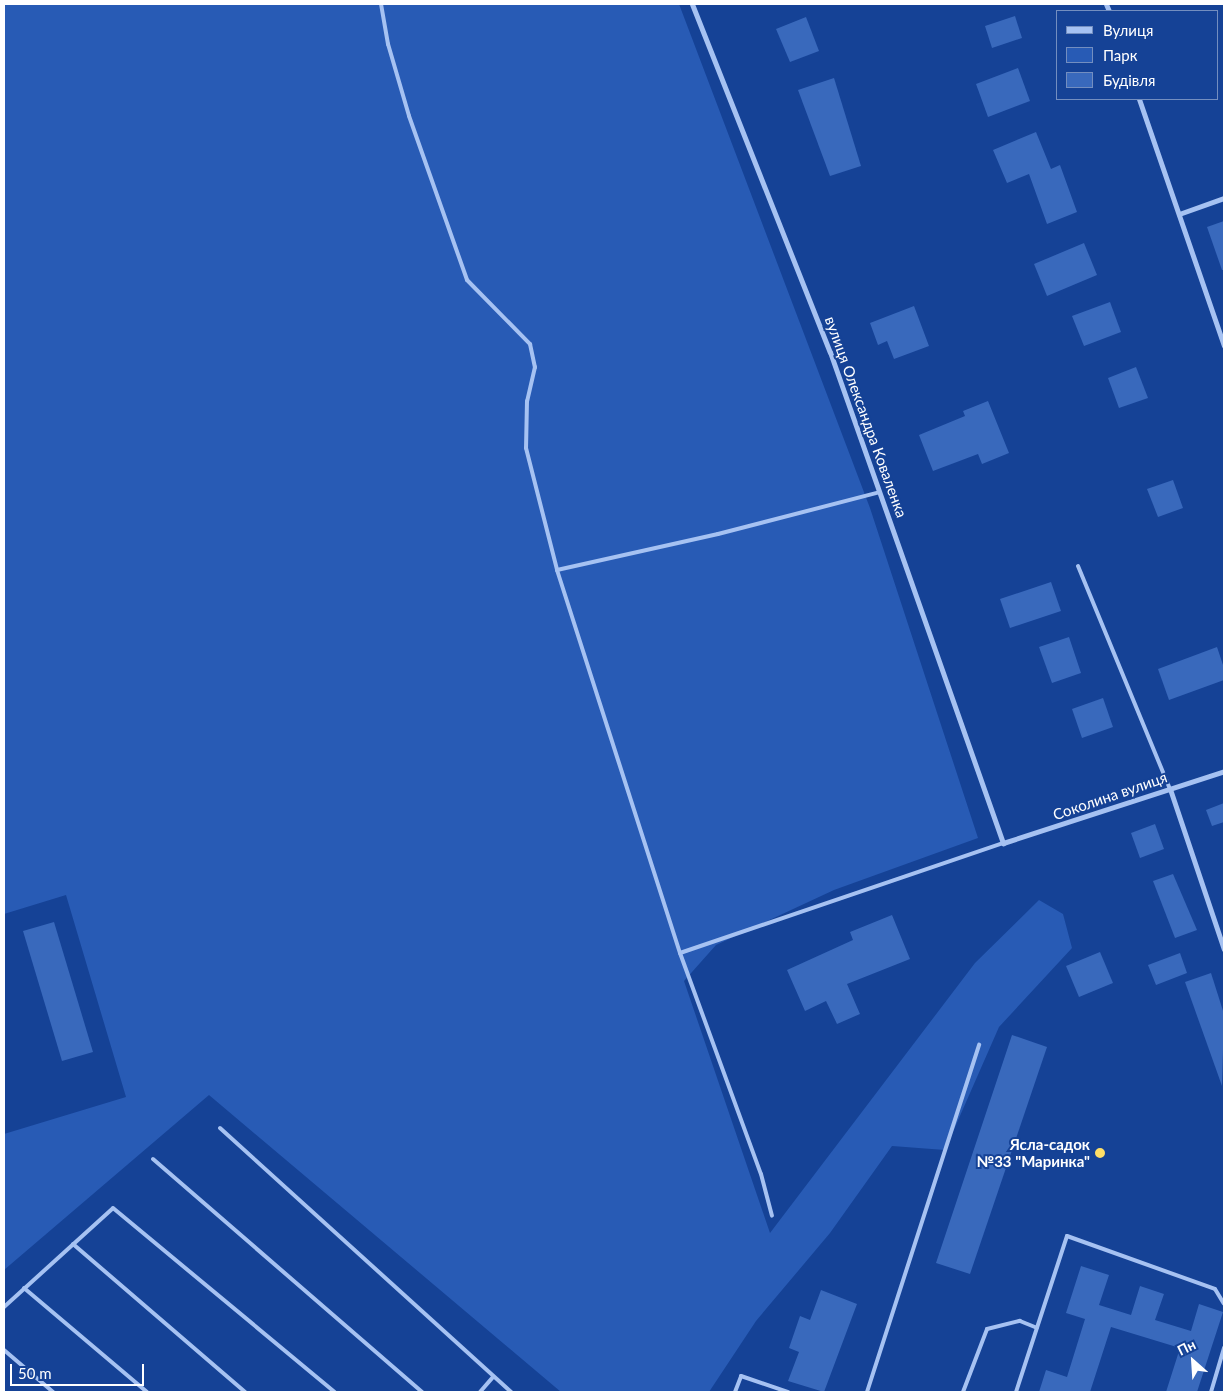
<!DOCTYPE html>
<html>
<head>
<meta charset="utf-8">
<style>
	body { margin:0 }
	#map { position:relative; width:1228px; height:1396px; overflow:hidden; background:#154296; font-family:Lato,sans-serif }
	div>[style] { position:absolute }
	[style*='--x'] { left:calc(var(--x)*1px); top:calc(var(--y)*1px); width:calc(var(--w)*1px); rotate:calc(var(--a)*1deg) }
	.green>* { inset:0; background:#285bb5 }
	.building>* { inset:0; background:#3969bc }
	.lane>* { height:4px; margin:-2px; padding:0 2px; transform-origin:2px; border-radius:2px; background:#a6c2f2 }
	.street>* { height:5px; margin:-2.5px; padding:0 2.5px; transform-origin:2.5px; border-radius:2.5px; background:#a6c2f2 }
	.dots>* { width:14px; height:14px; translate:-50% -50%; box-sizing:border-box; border:2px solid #154296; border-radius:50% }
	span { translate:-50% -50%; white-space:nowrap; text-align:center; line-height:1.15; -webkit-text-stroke:4px #154296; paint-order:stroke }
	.street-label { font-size:15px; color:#fff }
	.poi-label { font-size:15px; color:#fff; font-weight:700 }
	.right { translate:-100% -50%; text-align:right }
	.frame { position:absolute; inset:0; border:5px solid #fff; pointer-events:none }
	.legend { position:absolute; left:1056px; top:10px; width:162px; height:90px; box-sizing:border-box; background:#154296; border:1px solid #738ec0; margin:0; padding:6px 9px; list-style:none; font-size:15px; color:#fff }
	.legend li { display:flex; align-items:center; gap:10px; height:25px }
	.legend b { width:25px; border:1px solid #738ec0 }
	.north { position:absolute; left:1168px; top:1336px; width:50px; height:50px; -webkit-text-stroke:4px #154296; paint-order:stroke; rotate:334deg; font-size:14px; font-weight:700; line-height:20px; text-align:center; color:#fff }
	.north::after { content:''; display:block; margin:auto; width:18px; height:22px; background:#fff; clip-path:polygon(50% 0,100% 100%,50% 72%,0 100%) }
	.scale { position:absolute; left:10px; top:1364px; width:134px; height:22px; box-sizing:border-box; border:2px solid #fff; border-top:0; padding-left:6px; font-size:15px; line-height:18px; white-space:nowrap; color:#fff; -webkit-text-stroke:4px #154296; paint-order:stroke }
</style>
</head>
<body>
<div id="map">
	<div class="green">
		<i style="clip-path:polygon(4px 4px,679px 4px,870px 508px,978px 838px,834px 890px,716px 945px,684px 981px,770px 1233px,975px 963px,1039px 900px,1063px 914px,1072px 948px,999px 1027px,945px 1150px,892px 1146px,830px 1233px,756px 1321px,709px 1392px,561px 1392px,209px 1095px,4px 1270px,4px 1134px,126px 1097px,66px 895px,4px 914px)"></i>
	</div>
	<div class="building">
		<i style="clip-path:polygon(1015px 16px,1022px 38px,992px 48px,985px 26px)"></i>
		<i style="clip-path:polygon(806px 17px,819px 51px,790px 62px,776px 29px)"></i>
		<i style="clip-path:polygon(1018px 68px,1030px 101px,988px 117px,976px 84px)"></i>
		<i style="clip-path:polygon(834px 78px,861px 166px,830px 176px,798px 90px)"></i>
		<i style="clip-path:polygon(1036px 132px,1051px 169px,1060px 165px,1077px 212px,1047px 224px,1029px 174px,1007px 183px,993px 150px)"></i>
		<i style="clip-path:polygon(1224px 221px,1224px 270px,1222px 270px,1207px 227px)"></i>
		<i style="clip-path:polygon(1084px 243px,1097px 275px,1047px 296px,1034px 264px)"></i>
		<i style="clip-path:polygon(1110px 302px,1121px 332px,1084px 346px,1072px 316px)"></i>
		<i style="clip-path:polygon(914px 306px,929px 346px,894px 359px,887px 341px,878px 345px,870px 323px)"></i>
		<i style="clip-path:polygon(1136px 367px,1148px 398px,1119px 408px,1108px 378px)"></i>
		<i style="clip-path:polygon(988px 401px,1009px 453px,982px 464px,978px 454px,933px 471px,919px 435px,965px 416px,963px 411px)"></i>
		<i style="clip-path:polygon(1173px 480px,1183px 508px,1158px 517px,1147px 489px)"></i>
		<i style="clip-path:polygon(1051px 582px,1061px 611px,1010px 628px,1000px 599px)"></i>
		<i style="clip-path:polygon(1069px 637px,1081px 673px,1052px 683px,1039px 647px)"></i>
		<i style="clip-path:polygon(1217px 647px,1224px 668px,1224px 680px,1169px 700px,1158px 669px)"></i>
		<i style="clip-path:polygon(1103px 698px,1113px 727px,1082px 738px,1072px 709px)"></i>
		<i style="clip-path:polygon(1224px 803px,1224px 822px,1212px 826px,1206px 810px)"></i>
		<i style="clip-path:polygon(1155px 824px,1164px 849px,1140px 858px,1131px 833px)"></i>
		<i style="clip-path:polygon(1173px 874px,1197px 930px,1175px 938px,1153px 881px)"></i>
		<i style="clip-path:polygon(892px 915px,910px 959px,847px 984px,860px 1014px,837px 1024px,826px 1001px,805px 1011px,787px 970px,853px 940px,850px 932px)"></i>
		<i style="clip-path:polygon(54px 922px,93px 1052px,62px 1061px,23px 931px)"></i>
		<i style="clip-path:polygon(1100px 952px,1113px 983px,1079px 997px,1066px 966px)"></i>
		<i style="clip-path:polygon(1180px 953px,1187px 973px,1156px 985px,1148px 965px)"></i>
		<i style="clip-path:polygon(1211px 973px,1224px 1014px,1222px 1086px,1185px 982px)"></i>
		<i style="clip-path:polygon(1012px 1035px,1047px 1047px,970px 1274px,936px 1263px)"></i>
		<i style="clip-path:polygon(1081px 1266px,1109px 1275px,1099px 1305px,1131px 1315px,1140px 1286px,1164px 1294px,1155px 1320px,1191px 1331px,1199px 1304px,1223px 1312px,1197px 1392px,1166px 1392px,1180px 1348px,1111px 1327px,1090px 1392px,1039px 1392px,1046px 1370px,1067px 1377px,1085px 1319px,1066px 1313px)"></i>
		<i style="clip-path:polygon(821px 1290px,857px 1304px,824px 1392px,788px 1381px,799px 1352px,789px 1348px,800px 1316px,810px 1320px)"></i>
	</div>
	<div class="lane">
		<i style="--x:381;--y:4;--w:41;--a:80.1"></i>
		<i style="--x:388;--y:44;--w:75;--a:73.7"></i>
		<i style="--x:409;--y:116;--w:174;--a:70.5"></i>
		<i style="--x:467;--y:280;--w:90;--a:45.5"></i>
		<i style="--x:530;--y:344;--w:24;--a:78"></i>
		<i style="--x:535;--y:367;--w:35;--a:103"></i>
		<i style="--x:527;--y:401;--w:47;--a:91.2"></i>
		<i style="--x:526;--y:448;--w:126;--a:75.7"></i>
		<i style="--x:557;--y:570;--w:402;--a:72.2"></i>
		<i style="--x:680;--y:953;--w:235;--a:69.9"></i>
		<i style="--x:761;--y:1174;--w:43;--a:75.3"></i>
		<i style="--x:1078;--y:566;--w:241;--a:67.6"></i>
		<i style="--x:557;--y:570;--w:165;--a:-12.6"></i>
		<i style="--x:718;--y:534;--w:167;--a:-14.5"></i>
		<i style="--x:680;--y:953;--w:341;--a:-18.8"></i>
		<i style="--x:220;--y:1128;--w:393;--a:42.2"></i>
		<i style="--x:153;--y:1159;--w:356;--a:40.9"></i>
		<i style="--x:73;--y:1244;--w:227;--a:40.7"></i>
		<i style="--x:24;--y:1288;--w:161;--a:40.2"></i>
		<i style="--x:4;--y:1307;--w:147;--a:-42.2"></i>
		<i style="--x:113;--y:1208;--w:288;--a:39.7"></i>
		<i style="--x:4;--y:1350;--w:65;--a:40.6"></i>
		<i style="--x:480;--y:1392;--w:20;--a:-49"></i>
		<i style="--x:735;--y:1392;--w:17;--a:-69"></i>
		<i style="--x:741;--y:1376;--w:50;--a:18.8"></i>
		<i style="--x:867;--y:1392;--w:365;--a:-72.1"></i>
		<i style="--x:963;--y:1392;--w:67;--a:-69.1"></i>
		<i style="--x:987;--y:1329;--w:34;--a:-14"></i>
		<i style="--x:1020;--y:1321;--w:18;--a:22"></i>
		<i style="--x:1016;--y:1392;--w:164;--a:-71.9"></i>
		<i style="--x:1067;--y:1236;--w:157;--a:19.7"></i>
		<i style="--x:1215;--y:1289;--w:17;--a:59"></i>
		<i style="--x:1211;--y:1392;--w:46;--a:-73.5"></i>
	</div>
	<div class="street">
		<i style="--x:692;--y:4;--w:374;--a:68.4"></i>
		<i style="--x:830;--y:352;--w:521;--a:70.59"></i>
		<i style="--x:1003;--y:843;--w:232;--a:-18"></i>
		<i style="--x:1106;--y:4;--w:8;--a:67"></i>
		<i style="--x:1139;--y:99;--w:261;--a:71"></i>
		<i style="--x:1179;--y:214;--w:48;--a:-19.6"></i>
		<i style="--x:1170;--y:789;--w:169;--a:71.4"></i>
	</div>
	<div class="dots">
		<i style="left:1100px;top:1153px;background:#ffdf67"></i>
	</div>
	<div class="street-label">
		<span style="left:866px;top:417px;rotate:70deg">вулиця Олександра Коваленка</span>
		<span style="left:1110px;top:796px;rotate:-19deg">Соколина вулиця</span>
	</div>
	<div class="poi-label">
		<span class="right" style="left:1090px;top:1153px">Ясла-садок<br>№33 "Маринка"</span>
	</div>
	<div class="frame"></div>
	<ul class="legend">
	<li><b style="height:6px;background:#a6c2f2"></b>Вулиця</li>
	<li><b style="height:14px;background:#285bb5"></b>Парк</li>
	<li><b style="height:14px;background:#3969bc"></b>Будівля</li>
	</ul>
	<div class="north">Пн</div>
	<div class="scale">50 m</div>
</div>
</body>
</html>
